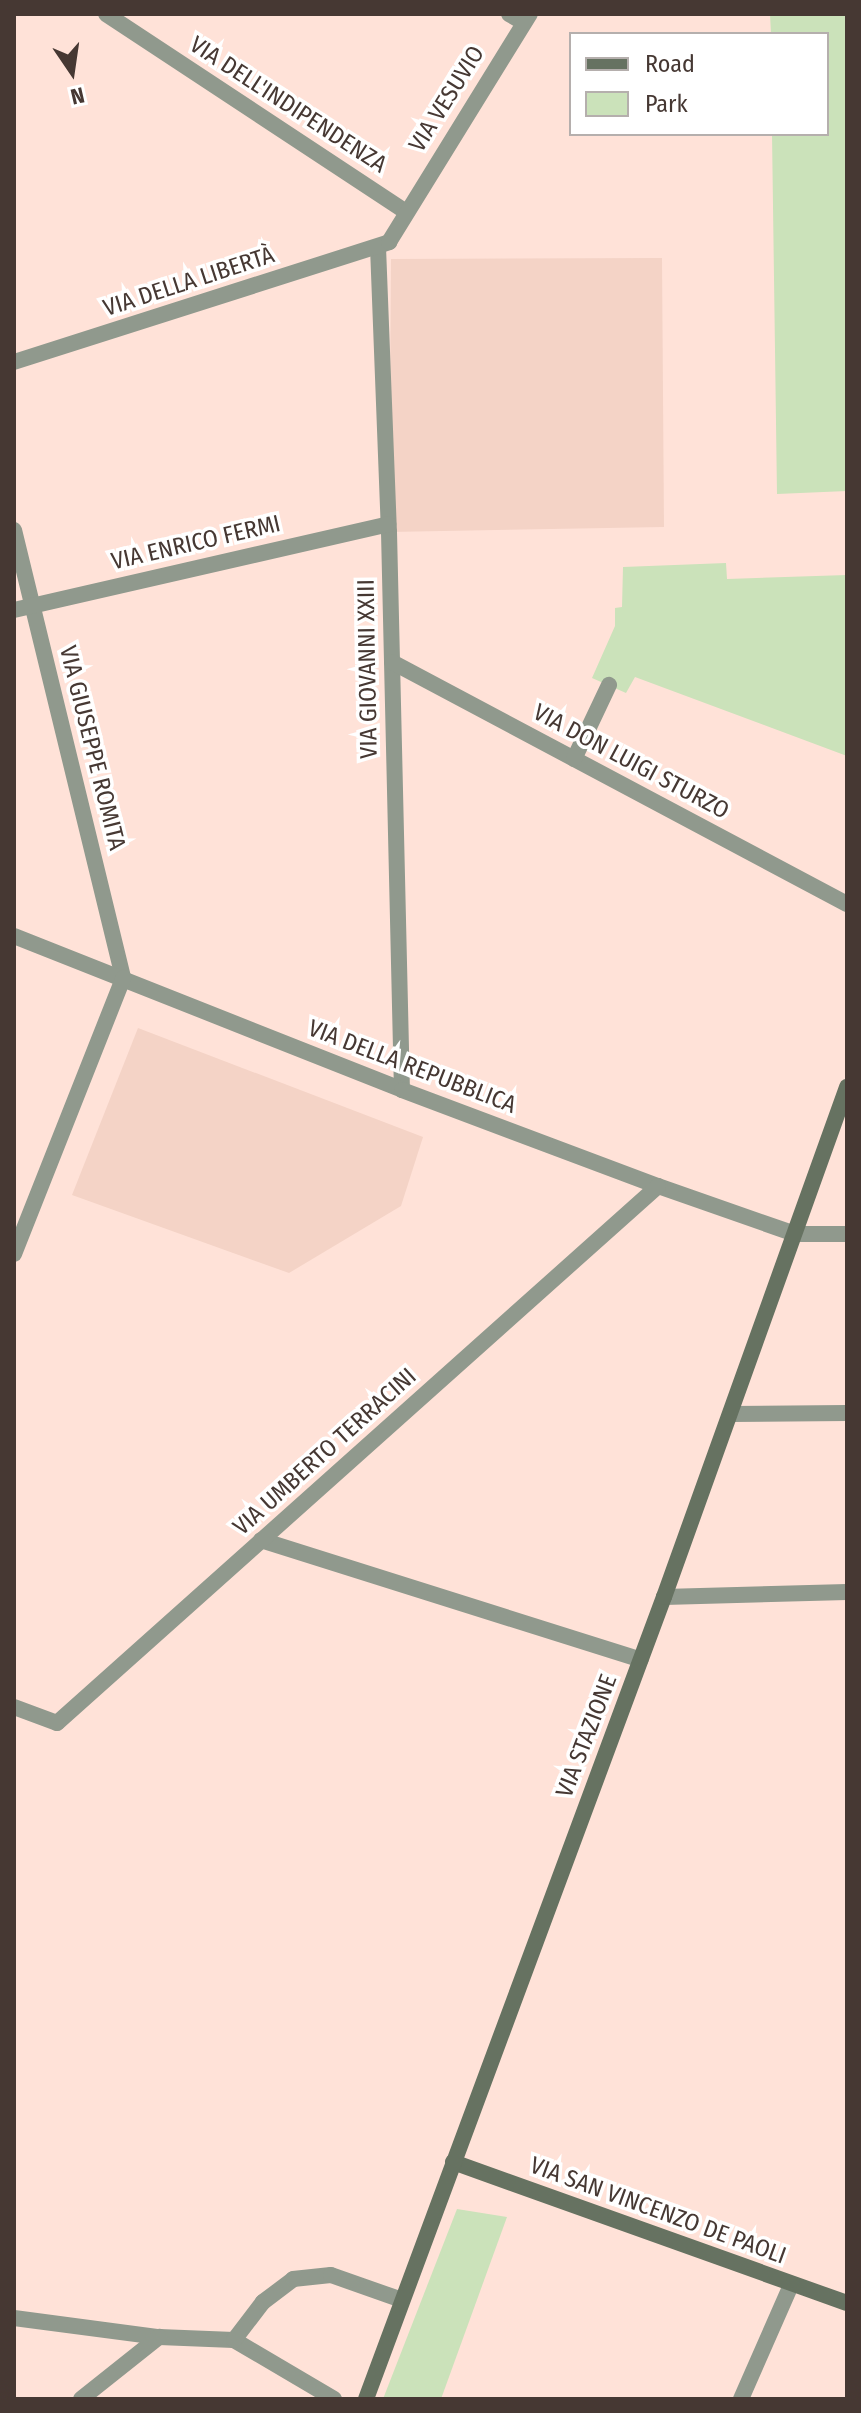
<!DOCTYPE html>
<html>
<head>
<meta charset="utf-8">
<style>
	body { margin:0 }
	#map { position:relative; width:861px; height:2413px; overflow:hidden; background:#ffe2d8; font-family:"Fira Sans Condensed",sans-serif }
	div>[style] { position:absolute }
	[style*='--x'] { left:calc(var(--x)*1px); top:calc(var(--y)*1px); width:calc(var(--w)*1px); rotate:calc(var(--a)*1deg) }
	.built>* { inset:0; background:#f4d3c6 }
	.green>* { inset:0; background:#cbe2ba }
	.street>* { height:16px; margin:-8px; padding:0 8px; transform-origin:8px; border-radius:8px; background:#90998d }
	.secondary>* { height:16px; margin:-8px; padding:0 8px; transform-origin:8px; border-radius:8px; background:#667261 }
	span { translate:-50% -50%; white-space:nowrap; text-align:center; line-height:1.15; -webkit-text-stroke:7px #fff; paint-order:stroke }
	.street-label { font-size:24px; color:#463833 }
	.frame { position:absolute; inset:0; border:16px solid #463833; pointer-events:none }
	.legend { position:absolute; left:569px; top:32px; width:260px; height:104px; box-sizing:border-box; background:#fff; border:2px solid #b5afad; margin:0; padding:10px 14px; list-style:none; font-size:24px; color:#463833 }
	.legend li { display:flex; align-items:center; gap:16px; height:40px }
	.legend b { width:40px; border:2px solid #b5afad }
	.north { position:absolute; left:32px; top:32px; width:80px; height:80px; -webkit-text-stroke:6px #fff; paint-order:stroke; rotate:167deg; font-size:22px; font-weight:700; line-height:32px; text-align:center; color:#463833 }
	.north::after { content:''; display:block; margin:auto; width:28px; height:36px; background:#463833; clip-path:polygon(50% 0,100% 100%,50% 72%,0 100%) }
</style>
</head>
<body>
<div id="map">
	<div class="built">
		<i style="clip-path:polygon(662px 258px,664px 527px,389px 532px,391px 259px)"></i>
		<i style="clip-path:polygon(138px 1028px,423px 1137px,401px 1206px,289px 1273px,72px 1195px)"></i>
	</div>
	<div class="green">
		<i style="clip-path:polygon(770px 14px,847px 14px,847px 491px,777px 494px,772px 134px,827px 134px,827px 34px,771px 34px)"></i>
		<i style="clip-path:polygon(726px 563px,727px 579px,847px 575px,847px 756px,635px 677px,626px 693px,592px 678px,615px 626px,615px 608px,622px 607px,623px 567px)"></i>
		<i style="clip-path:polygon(457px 2209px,507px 2217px,441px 2399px,383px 2399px)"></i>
	</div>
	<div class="street">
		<i style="--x:106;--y:14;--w:358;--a:33.4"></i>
		<i style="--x:509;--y:14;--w:16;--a:30"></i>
		<i style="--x:378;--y:247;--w:285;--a:87.8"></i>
		<i style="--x:389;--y:532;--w:558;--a:88.67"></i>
		<i style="--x:14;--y:362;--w:394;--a:-17.7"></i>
		<i style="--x:389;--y:242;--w:268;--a:-58.3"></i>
		<i style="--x:14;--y:530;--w:461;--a:76.3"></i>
		<i style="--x:14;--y:610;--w:384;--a:-12.9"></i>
		<i style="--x:392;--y:662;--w:515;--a:28.01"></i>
		<i style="--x:574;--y:759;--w:82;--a:-64.7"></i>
		<i style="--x:14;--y:936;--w:417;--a:21.6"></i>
		<i style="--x:402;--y:1090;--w:273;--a:20.6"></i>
		<i style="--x:658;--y:1186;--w:145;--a:19.3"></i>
		<i style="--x:795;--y:1234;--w:52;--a:0"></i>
		<i style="--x:14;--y:1254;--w:297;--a:-68.4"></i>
		<i style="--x:731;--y:1414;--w:116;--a:-0.5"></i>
		<i style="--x:261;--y:1540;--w:398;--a:17.5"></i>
		<i style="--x:664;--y:1597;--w:183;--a:-1.6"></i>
		<i style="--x:14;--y:1707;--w:46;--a:20.4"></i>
		<i style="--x:57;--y:1723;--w:806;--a:-41.78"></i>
		<i style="--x:14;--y:2318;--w:146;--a:7.5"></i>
		<i style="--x:159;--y:2337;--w:75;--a:2.3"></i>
		<i style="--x:234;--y:2340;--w:116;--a:30.5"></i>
		<i style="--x:234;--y:2340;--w:48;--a:-52.7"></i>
		<i style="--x:263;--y:2302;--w:38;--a:-37"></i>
		<i style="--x:293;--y:2279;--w:38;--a:-6"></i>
		<i style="--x:331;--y:2275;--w:75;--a:19.4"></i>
		<i style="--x:81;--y:2399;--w:100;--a:-38.5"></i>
		<i style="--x:741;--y:2399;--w:124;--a:-66.3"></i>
	</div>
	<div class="secondary">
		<i style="--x:453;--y:2162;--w:418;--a:19.7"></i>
		<i style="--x:366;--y:2399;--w:856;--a:-69.62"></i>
		<i style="--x:664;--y:1597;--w:542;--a:-70.26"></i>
	</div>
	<div class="street-label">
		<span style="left:447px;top:99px;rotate:-58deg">VIA VESUVIO</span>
		<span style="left:288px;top:105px;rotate:33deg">VIA DELL'INDIPENDENZA</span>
		<span style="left:189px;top:282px;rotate:-18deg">VIA DELLA LIBERTÀ</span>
		<span style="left:196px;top:543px;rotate:-13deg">VIA ENRICO FERMI</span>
		<span style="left:368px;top:669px;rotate:-91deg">VIA GIOVANNI XXIII</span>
		<span style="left:92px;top:748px;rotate:76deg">VIA GIUSEPPE ROMITA</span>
		<span style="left:631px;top:762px;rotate:28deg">VIA DON LUIGI STURZO</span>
		<span style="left:412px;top:1067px;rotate:21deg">VIA DELLA REPUBBLICA</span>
		<span style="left:325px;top:1452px;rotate:-42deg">VIA UMBERTO TERRACINI</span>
		<span style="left:587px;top:1736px;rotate:-69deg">VIA STAZIONE</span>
		<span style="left:658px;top:2211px;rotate:20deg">VIA SAN VINCENZO DE PAOLI</span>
	</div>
	<div class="frame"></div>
	<ul class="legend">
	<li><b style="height:10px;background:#667261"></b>Road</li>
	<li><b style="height:22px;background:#cbe2ba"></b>Park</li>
	</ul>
	<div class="north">N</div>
</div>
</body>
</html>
